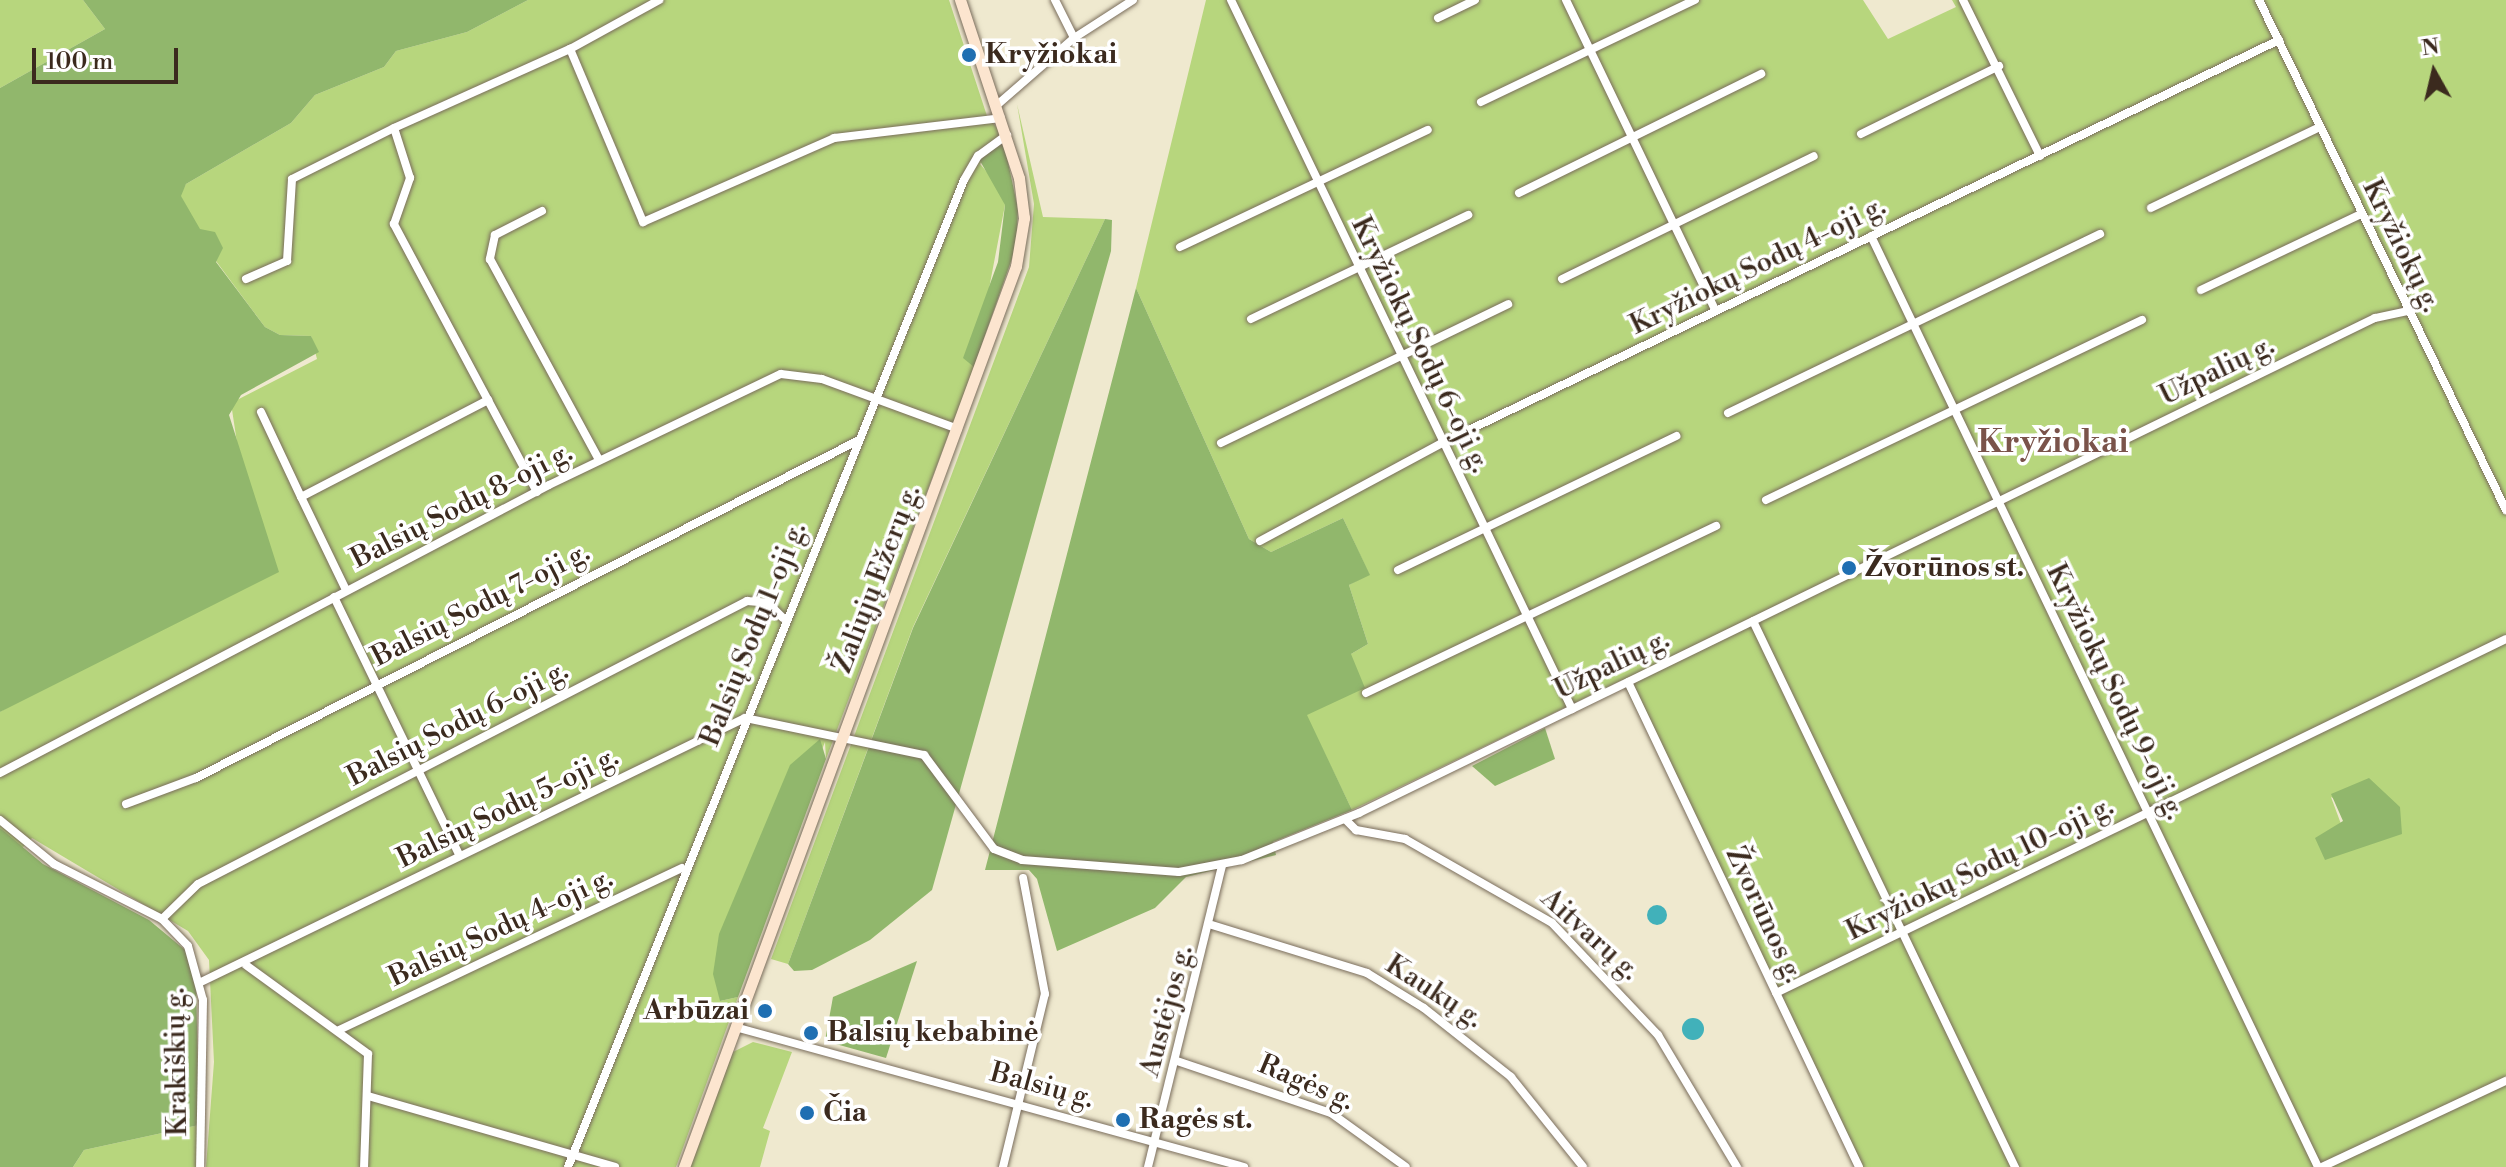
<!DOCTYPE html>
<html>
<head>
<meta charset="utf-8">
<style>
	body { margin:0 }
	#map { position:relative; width:2506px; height:1167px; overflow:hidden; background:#efe9cf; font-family:"Libre Bodoni",serif }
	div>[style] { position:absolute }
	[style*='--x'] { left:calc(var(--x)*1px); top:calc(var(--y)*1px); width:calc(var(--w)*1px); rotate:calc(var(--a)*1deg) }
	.green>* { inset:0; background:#b7d67d }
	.forest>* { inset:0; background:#91b76c }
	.water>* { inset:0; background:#41b1ba }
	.round { border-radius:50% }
	.roads { filter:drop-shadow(0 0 2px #7a6d5c) drop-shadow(0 0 2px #7a6d5c) }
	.street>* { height:8px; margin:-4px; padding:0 4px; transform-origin:4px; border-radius:4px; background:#fff }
	.secondary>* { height:11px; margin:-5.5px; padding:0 5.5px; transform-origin:5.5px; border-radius:5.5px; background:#fce5cf }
	.dots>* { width:22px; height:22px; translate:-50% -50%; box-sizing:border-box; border:4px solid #fff; border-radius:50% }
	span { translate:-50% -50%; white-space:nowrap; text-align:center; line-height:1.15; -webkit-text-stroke:7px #fff; paint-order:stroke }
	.poi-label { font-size:28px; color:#3b2a1e; font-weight:700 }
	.left { translate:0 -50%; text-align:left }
	.right { translate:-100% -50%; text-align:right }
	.street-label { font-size:28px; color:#3b2a1e }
	.quarter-label { font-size:32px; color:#7a534a; font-weight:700 }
	.north { position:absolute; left:2394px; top:32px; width:80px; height:80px; -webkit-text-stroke:6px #fff; paint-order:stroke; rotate:352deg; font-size:22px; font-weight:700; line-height:32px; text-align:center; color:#3b2a1e }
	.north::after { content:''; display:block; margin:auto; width:28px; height:36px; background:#3b2a1e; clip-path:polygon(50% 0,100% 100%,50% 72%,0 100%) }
	.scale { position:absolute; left:32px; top:48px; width:146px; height:36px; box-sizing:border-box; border:4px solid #3b2a1e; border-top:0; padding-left:10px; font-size:24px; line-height:28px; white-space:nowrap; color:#3b2a1e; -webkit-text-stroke:6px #fff; paint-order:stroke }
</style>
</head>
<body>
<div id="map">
	<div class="green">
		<i style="clip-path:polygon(0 0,83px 0,105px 29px,0 88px)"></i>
		<i style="clip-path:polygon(528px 0,949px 0,987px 116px,1002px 134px,980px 164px,1001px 188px,1005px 205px,974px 367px,826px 759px,825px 742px,720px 1001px,738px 997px,676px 1167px,206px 1167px,214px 1062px,209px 960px,188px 931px,32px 838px,21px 849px,0 828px,0 712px,41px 686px,239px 456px,231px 403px,317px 359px,311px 336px,280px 335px,265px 327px,216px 261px,180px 195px,186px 184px,291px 123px,315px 95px,384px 67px,396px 51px,467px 32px)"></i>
		<i style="clip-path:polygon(evenodd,1206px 0,1863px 0,1888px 39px,1956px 7px,1952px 0,2506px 0,2506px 1167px,1861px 1167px,1622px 680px,1352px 810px,1306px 715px,1351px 654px,1368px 644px,1349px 585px,1369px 574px,1343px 518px,1271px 552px,1249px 539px,1136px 288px,1206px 0,2331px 797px,2402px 834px,2341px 824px,2331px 797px)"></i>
		<i style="clip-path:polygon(1017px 104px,1043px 217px,1105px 219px,913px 627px,788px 964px,771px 959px,1029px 267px,1034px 204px)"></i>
		<i style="clip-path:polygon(753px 1042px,792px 1052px,763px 1128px,770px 1131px,760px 1167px,689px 1167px,733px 1052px)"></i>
		<i style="clip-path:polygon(199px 1125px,196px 1167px,73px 1167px,84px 1150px)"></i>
	</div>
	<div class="forest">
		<i style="clip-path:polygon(83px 0,528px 0,467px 32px,396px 51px,384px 67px,315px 95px,291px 123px,186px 184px,181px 196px,200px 229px,215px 232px,223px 248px,216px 262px,265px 327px,280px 335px,311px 336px,319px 352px,241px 395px,229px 415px,279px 572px,0 712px,0 88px,105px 29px)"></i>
		<i style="clip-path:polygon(1002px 134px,1018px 209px,1016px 247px,974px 367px,963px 358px,998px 262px,1005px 205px,979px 159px)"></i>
		<i style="clip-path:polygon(1105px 219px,1112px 220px,1111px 251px,932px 890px,870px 940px,812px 970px,794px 971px,788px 964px,913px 628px)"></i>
		<i style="clip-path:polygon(1136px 288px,1249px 539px,1271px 552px,1343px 518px,1370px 575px,1349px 585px,1368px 644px,1351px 654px,1365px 688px,1307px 715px,1352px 810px,1273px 842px,1276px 855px,1186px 877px,1155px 908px,1057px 951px,1037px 879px,1029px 870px,985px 870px)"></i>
		<i style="clip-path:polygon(1545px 728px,1555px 759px,1495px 786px,1472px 766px)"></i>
		<i style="clip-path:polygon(820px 739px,826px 759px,738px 997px,720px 1001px,713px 974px,719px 934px,790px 765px)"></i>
		<i style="clip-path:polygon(2369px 778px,2400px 807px,2402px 834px,2325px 860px,2315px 838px,2343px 821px,2331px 794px)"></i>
		<i style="clip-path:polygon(0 828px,43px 864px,149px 920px,185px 950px,196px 979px,199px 1125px,84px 1150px,73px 1167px,0 1167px)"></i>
		<i style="clip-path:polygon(917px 961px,886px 1058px,825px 1041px,833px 997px)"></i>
	</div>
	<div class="water">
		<i class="round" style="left:1647px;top:905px;width:20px;height:20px"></i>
		<i class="round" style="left:1682px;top:1018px;width:22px;height:22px"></i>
	</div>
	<div class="roads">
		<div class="street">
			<i style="--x:1055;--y:0;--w:42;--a:63.4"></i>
			<i style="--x:1231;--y:0;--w:787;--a:64.31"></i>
			<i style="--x:1566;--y:0;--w:345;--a:64.3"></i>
			<i style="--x:1963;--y:0;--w:174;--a:63.7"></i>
			<i style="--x:2259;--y:0;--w:567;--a:64.16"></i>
			<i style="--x:1438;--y:18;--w:41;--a:-25.9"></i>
			<i style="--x:570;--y:49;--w:188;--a:67.1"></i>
			<i style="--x:643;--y:222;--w:209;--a:-23.7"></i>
			<i style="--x:834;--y:138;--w:168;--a:-6.8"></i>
			<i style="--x:1481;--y:102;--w:237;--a:-25.5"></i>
			<i style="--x:997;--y:105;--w:102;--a:-41"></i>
			<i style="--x:1074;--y:38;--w:70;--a:-32.8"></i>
			<i style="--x:1861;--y:134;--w:154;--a:-26.2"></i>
			<i style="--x:1519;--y:193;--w:270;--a:-26.2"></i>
			<i style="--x:2151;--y:208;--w:187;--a:-25.6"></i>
			<i style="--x:542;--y:211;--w:53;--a:152.9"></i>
			<i style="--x:495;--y:235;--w:25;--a:102"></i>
			<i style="--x:490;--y:259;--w:229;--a:61.5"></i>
			<i style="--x:1871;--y:236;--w:1033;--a:64.35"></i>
			<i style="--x:1180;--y:247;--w:274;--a:-25.3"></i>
			<i style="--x:246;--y:279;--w:45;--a:-23.7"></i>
			<i style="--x:287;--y:261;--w:82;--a:-86.5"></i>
			<i style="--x:292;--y:179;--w:114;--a:-26.6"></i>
			<i style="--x:1562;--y:279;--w:280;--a:-26"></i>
			<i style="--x:2201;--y:290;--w:177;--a:-25.4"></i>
			<i style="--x:1251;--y:319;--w:241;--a:-25.6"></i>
			<i style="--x:261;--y:412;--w:94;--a:64.8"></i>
			<i style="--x:1728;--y:413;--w:413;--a:-25.7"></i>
			<i style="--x:1221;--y:443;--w:319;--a:-25.8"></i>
			<i style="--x:537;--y:492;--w:304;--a:-118.1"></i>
			<i style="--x:394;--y:224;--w:49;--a:-70.8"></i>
			<i style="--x:410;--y:178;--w:52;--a:-107.7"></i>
			<i style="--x:394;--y:128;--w:193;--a:-24.2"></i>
			<i style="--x:570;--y:49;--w:102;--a:-28.8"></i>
			<i style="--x:1766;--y:500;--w:417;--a:-25.6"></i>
			<i style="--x:1260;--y:541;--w:207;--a:-28.3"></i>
			<i style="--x:1442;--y:443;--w:929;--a:-25.71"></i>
			<i style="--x:1398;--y:570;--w:309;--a:-25.7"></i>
			<i style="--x:346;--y:590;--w:103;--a:-115.8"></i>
			<i style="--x:301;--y:497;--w:211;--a:-27.4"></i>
			<i style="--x:334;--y:597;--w:286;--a:64.1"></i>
			<i style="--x:1753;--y:621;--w:606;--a:64.37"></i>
			<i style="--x:1628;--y:682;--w:537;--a:64.53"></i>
			<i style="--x:1366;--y:693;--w:388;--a:-25.5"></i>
			<i style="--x:0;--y:773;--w:620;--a:-27.68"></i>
			<i style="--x:549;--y:485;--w:257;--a:-25.6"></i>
			<i style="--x:781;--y:374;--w:41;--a:7"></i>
			<i style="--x:822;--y:379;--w:145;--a:20.2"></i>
			<i style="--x:126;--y:804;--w:75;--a:-20.4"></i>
			<i style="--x:196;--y:778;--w:742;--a:-27.01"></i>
			<i style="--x:1345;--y:819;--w:16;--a:45"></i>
			<i style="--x:1356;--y:830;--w:50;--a:10.4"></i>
			<i style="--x:1405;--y:839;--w:169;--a:29.7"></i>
			<i style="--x:1552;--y:923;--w:154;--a:46.6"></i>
			<i style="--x:1658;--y:1035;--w:154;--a:59.1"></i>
			<i style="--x:0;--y:820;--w:70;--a:39.2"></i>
			<i style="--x:54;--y:864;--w:121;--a:27"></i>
			<i style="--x:162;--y:919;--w:37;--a:46"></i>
			<i style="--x:188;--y:946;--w:56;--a:74.5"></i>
			<i style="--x:203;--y:1000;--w:167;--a:91"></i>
			<i style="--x:162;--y:919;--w:50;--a:-44.2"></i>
			<i style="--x:198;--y:884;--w:618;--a:-27.27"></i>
			<i style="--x:747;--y:601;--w:21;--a:5"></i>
			<i style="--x:768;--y:603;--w:21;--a:45"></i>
			<i style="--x:1212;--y:925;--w:162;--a:17.2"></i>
			<i style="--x:1367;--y:973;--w:67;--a:31.6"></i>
			<i style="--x:1424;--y:1008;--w:111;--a:38.4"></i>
			<i style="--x:1511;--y:1077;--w:115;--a:51.3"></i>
			<i style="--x:246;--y:965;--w:151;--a:36.1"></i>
			<i style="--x:368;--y:1054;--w:113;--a:92"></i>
			<i style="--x:201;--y:982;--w:605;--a:-25.89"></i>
			<i style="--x:745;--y:718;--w:183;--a:11.7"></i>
			<i style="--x:924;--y:755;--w:117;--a:53.3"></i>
			<i style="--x:994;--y:849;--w:30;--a:21"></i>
			<i style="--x:1022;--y:860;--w:157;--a:4.4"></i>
			<i style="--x:1179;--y:872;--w:64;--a:-10.8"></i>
			<i style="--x:1242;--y:860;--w:126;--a:-21.9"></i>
			<i style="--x:1359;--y:813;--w:1130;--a:-25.98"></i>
			<i style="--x:2375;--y:318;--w:35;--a:-12"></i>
			<i style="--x:1776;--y:993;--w:811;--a:-25.87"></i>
			<i style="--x:735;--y:1027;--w:528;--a:15.38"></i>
			<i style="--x:339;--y:1030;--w:379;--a:-25.3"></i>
			<i style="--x:1177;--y:1061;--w:163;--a:18.7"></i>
			<i style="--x:1331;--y:1113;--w:92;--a:35.8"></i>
			<i style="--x:368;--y:1096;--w:257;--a:16"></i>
			<i style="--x:568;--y:1167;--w:1063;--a:-68.14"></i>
			<i style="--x:964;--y:180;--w:28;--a:-60"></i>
			<i style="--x:978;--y:156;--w:36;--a:-36"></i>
			<i style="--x:1003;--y:1167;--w:178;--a:-76.4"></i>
			<i style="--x:1045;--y:994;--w:118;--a:-100.7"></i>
			<i style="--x:1148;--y:1167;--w:311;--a:-76.2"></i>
			<i style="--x:2322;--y:1167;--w:203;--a:-25.1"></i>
		</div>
		<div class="secondary">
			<i style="--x:684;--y:1167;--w:960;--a:-69.77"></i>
			<i style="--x:1016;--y:266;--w:49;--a:-80.5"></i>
			<i style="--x:1024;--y:218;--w:40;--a:-97.1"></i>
			<i style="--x:1019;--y:178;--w:188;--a:-108.3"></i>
		</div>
	</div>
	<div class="dots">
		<i style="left:969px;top:55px;background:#1f6fb2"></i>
		<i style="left:1849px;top:568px;background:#1f6fb2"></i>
		<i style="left:765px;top:1011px;background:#1f6fb2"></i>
		<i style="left:811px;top:1033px;background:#1f6fb2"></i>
		<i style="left:807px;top:1113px;background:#1f6fb2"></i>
		<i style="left:1123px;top:1120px;background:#1f6fb2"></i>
	</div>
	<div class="poi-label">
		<span class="left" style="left:985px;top:55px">Kryžiokai</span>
		<span class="left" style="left:1865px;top:568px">Žvorūnos st.</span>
		<span class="right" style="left:749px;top:1011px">Arbūzai</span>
		<span class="left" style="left:827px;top:1033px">Balsių kebabinė</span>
		<span class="left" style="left:823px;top:1113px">Čia</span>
		<span class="left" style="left:1139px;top:1120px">Ragės st.</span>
	</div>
	<div class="street-label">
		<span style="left:2401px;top:246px;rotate:64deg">Kryžiokų g.</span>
		<span style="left:1758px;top:266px;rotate:-26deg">Kryžiokų Sodų 4-oji g.</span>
		<span style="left:1420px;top:345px;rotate:64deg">Kryžiokų Sodų 6-oji g.</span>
		<span style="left:2217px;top:371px;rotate:-26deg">Užpalių g.</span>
		<span style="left:462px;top:506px;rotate:-27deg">Balsių Sodų 8-oji g.</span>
		<span style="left:877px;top:579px;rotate:-69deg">Žaliųjų Ežerų g.</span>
		<span style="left:481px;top:605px;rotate:-27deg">Balsių Sodų 7-oji g.</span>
		<span style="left:754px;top:634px;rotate:-68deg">Balsių Sodų 1-oji g.</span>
		<span style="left:1612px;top:665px;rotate:-26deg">Užpalių g.</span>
		<span style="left:2115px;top:692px;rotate:64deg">Kryžiokų Sodų 9-oji g.</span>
		<span style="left:458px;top:724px;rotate:-27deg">Balsių Sodų 6-oji g.</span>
		<span style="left:508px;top:808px;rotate:-26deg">Balsių Sodų 5-oji g.</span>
		<span style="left:1980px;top:869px;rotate:-26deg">Kryžiokų Sodų 10-oji g.</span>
		<span style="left:1764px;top:915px;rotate:65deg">Žvorūnos g.</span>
		<span style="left:501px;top:928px;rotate:-25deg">Balsių Sodų 4-oji g.</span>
		<span style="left:1590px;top:935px;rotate:42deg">Aitvarų g.</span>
		<span style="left:1434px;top:992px;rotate:33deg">Kaukų g.</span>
		<span style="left:1167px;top:1011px;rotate:-75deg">Austėjos g.</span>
		<span style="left:177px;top:1062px;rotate:-91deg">Krakiškių g.</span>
		<span style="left:1306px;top:1083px;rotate:23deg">Ragės g.</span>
		<span style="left:1042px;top:1086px;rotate:15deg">Balsių g.</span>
	</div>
	<div class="quarter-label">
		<span style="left:2053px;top:442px">Kryžiokai</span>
	</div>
	<div class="north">N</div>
	<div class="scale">100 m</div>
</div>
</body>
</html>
